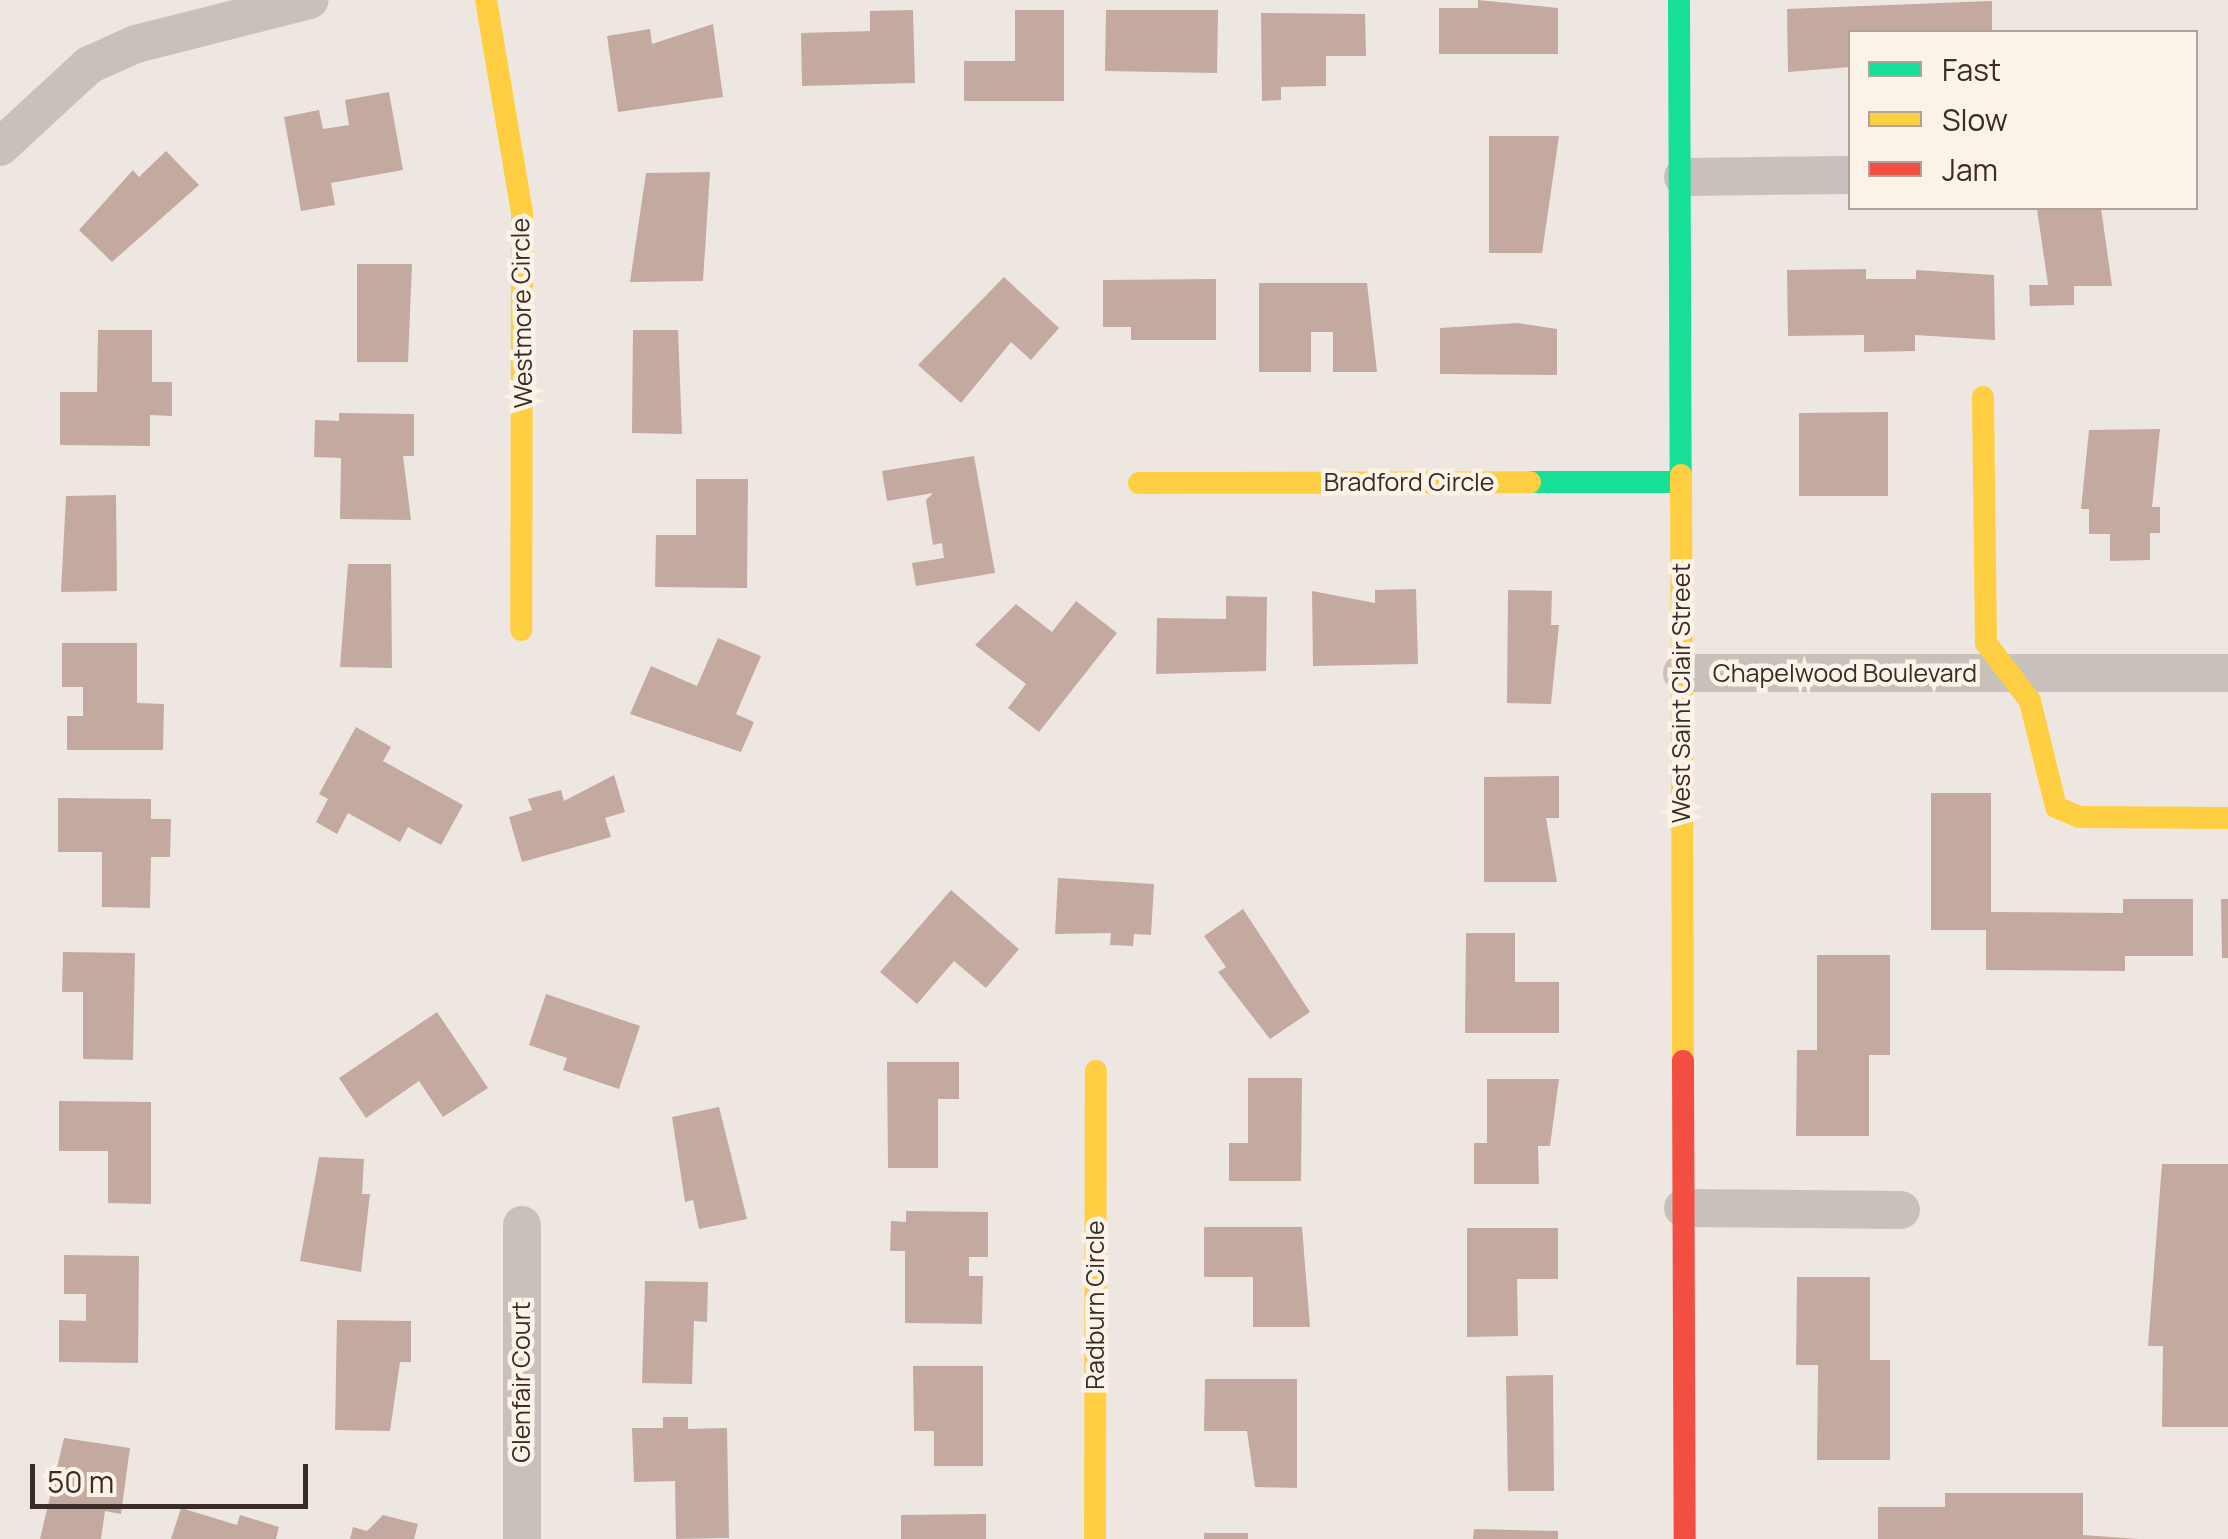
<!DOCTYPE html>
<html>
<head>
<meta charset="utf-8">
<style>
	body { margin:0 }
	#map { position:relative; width:2228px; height:1539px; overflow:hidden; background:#eee7e1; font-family:Manrope,sans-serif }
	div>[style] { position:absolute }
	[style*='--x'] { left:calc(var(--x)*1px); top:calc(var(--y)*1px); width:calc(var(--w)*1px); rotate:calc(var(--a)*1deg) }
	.building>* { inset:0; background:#c4a9a1 }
	.street>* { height:38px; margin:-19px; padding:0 19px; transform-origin:19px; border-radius:19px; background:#c8c0ba }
	.fast>* { height:22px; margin:-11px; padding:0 11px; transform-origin:11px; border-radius:11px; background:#16e098 }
	.slow>* { height:22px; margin:-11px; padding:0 11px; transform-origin:11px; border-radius:11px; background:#ffcf43 }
	.jam>* { height:22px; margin:-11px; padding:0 11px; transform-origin:11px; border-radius:11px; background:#f24e42 }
	span { translate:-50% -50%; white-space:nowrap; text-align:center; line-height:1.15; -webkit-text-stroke:9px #fbf2e8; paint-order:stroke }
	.street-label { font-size:25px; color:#392c27 }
	.legend { position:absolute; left:1848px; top:30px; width:350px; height:180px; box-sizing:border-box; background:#fbf2e8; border:2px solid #ada39b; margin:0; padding:12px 18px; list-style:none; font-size:30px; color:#392c27 }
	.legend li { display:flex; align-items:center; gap:20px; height:50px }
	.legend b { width:50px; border:2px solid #ada39b }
	.scale { position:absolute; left:30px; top:1464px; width:278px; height:45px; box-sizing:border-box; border:5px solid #392c27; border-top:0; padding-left:12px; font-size:30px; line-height:35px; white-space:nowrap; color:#392c27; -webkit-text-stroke:8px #fbf2e8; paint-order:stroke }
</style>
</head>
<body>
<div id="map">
	<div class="building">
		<i style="clip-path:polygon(1478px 0,1558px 8px,1558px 54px,1439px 54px,1439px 8px,1478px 8px)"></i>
		<i style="clip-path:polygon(1992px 1px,1992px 32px,1850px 32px,1850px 67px,1788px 72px,1787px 9px)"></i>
		<i style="clip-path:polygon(913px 10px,915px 83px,802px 86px,801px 33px,870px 31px,870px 11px)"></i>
		<i style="clip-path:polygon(1015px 10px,1064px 10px,1064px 101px,964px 101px,964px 61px,1015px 61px)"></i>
		<i style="clip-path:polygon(1106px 10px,1218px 10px,1217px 73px,1105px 71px)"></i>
		<i style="clip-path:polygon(1261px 13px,1365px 14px,1366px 56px,1326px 56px,1326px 86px,1281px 87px,1281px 100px,1262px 101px)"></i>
		<i style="clip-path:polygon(713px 24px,723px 97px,618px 112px,607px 36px,650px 29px,652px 44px)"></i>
		<i style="clip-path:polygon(389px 92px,403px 170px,331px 183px,335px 205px,301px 211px,284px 117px,319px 110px,323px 129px,349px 125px,345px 100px)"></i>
		<i style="clip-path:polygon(1489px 136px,1559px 136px,1542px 253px,1489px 253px)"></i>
		<i style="clip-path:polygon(166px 151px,199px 185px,112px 262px,79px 230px,133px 170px,139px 177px)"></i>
		<i style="clip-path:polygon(710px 172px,703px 281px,630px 282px,646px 173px)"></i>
		<i style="clip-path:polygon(2101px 208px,2112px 286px,2074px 286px,2074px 305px,2030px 306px,2029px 285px,2048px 285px,2037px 209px)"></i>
		<i style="clip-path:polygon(357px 264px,412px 264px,408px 362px,357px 362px)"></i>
		<i style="clip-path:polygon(1866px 269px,1866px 279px,1916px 279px,1916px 270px,1994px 275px,1995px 340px,1915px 335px,1915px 351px,1864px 352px,1864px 335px,1788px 336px,1787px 270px)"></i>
		<i style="clip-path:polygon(1004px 277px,1059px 328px,1031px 360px,1011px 342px,961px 403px,918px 365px)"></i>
		<i style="clip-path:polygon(1216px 279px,1216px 340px,1131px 340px,1131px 327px,1103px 327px,1103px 280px)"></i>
		<i style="clip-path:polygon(1259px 283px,1367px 283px,1377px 372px,1333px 372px,1333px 332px,1311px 332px,1311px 372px,1259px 372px)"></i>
		<i style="clip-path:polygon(1518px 323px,1557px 329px,1557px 375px,1440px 374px,1440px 328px)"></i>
		<i style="clip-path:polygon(98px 330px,152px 330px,152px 382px,172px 382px,172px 416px,150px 415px,150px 446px,60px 445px,60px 392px,97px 392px)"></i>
		<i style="clip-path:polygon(633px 330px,678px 330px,682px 434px,632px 433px)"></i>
		<i style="clip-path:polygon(1888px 412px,1888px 496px,1799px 496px,1799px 413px)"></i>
		<i style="clip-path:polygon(339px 413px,414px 414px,414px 456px,403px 456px,411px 520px,340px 519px,341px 458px,314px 457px,315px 420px,339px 421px)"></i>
		<i style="clip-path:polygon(2160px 429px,2152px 507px,2160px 507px,2160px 533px,2150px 533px,2150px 560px,2110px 561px,2110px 534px,2089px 534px,2089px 509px,2081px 509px,2089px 430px)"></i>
		<i style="clip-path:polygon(974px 456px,995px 573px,916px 586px,912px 563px,944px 558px,942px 543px,933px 545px,926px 500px,933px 493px,887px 501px,882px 471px)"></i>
		<i style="clip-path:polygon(696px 479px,748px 479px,747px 588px,655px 587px,656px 535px,696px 535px)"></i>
		<i style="clip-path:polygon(116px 495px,117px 591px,61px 592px,66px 496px)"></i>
		<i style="clip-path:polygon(348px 564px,391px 564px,392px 668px,340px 667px)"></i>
		<i style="clip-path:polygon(1416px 589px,1418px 664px,1313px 666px,1312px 591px,1375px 603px,1375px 590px)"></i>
		<i style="clip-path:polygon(1508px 590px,1552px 591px,1551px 625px,1559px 625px,1551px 704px,1507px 703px)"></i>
		<i style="clip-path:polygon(1226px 596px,1267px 597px,1266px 671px,1156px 674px,1157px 618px,1226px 619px)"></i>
		<i style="clip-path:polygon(1076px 601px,1117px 633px,1039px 732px,1008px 708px,1026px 684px,975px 645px,1016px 604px,1052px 632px)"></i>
		<i style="clip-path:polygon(718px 638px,761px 656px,736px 714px,754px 722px,741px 752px,630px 714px,651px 666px,697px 686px)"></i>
		<i style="clip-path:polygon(62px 643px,137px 643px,137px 703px,164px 704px,163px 750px,67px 750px,67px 716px,83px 716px,83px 687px,62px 687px)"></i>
		<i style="clip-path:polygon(356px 727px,391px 747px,383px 761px,463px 805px,441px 845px,408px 827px,400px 842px,348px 813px,337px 834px,316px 822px,328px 799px,319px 794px)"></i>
		<i style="clip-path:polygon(614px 775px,625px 812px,605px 818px,611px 837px,522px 862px,509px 817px,532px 810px,528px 799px,561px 790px,564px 801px)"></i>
		<i style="clip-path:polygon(1559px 776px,1559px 818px,1546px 818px,1557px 882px,1484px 882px,1484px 777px)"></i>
		<i style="clip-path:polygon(1931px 793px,1991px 793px,1991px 912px,2123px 913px,2123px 899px,2193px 899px,2193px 956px,2125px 956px,2125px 971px,1986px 970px,1986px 930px,1931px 930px)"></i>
		<i style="clip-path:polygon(58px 798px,151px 799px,151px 819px,171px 819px,170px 857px,151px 857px,150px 908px,102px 907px,102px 852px,58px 852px)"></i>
		<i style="clip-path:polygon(1058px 878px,1154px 884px,1151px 935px,1134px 934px,1133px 946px,1110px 945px,1111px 933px,1055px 934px)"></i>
		<i style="clip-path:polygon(951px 890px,1019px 949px,986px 988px,954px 961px,917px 1004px,880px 972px)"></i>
		<i style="clip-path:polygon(2221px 899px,2228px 899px,2228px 958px,2222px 958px)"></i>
		<i style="clip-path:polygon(1243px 909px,1310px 1012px,1270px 1039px,1218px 972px,1226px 967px,1204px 936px)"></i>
		<i style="clip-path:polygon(1466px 933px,1515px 933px,1515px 982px,1559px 982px,1559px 1033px,1465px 1033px)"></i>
		<i style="clip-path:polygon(63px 952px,135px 953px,133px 1060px,83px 1059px,83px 992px,62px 992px)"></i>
		<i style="clip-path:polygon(1817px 955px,1890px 955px,1890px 1055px,1869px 1055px,1869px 1136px,1796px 1136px,1797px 1050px,1817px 1050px)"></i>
		<i style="clip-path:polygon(546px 994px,640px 1026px,619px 1089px,563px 1070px,567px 1058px,529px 1045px)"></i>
		<i style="clip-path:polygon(437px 1012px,488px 1088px,443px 1117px,419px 1081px,366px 1118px,339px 1078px)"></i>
		<i style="clip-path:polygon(887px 1062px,959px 1062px,959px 1099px,938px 1099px,938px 1168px,888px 1168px)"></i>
		<i style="clip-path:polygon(1248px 1078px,1302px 1078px,1301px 1181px,1229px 1181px,1229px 1143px,1248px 1143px)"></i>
		<i style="clip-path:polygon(1487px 1079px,1559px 1079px,1550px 1146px,1538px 1146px,1539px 1184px,1474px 1184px,1474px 1143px,1487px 1143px)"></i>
		<i style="clip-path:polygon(59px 1101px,151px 1102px,151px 1204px,108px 1203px,108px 1151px,59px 1151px)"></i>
		<i style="clip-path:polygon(719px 1107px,747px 1219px,699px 1229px,693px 1200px,685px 1202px,672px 1117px)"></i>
		<i style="clip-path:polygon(319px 1157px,364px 1159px,362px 1194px,370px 1194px,361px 1272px,300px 1261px)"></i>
		<i style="clip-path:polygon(2162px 1164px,2228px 1164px,2228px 1427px,2162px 1427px,2163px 1346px,2148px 1346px)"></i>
		<i style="clip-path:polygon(906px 1211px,988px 1212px,988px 1257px,969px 1257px,969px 1276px,983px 1276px,982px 1324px,905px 1323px,905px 1251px,890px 1251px,891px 1221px,906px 1222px)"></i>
		<i style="clip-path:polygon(1204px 1227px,1302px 1227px,1310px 1327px,1253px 1327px,1253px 1277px,1204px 1277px)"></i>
		<i style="clip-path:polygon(1467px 1228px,1558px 1228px,1558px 1279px,1517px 1279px,1518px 1336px,1467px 1337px)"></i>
		<i style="clip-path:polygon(64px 1255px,139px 1256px,138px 1363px,59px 1362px,59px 1320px,86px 1321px,86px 1294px,64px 1294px)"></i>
		<i style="clip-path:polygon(1797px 1277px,1870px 1277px,1870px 1360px,1890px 1360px,1890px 1460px,1817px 1460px,1818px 1365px,1796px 1365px)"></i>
		<i style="clip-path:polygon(645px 1281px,708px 1282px,707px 1322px,694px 1321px,692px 1384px,642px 1383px)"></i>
		<i style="clip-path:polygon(337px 1320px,411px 1321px,411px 1362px,400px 1362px,390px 1431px,335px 1430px)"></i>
		<i style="clip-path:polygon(913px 1366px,983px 1366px,983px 1466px,934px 1466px,934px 1431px,914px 1431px)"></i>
		<i style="clip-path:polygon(1553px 1375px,1554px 1491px,1508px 1491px,1506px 1376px)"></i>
		<i style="clip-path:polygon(1205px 1379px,1297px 1379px,1297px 1488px,1255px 1487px,1247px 1431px,1204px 1431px)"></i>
		<i style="clip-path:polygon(663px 1417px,688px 1417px,688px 1429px,727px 1428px,729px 1538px,676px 1539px,675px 1481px,634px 1482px,632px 1428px,663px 1428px)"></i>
		<i style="clip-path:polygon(64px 1438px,130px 1448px,121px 1514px,105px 1511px,101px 1539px,40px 1539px)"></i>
		<i style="clip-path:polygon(1945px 1493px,2083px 1493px,2083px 1535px,2139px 1539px,1878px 1539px,1878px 1507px,1945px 1507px)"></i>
		<i style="clip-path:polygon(181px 1508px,237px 1525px,240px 1515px,279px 1527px,276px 1539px,171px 1539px)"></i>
		<i style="clip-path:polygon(986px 1514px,986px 1539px,901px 1539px,901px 1515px)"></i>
		<i style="clip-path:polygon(383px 1515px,418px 1524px,414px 1539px,350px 1539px,353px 1527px,367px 1531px)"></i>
		<i style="clip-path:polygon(1474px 1529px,1558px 1531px,1558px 1539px,1473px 1539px)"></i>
		<i style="clip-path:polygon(1204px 1533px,1248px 1533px,1248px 1539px,1204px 1539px)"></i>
	</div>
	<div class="street">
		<i style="--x:0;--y:147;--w:121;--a:-42.7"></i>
		<i style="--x:89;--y:65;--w:51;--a:-24.1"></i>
		<i style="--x:136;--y:44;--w:179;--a:-14.2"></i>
		<i style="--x:1683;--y:177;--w:167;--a:-0.7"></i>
		<i style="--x:1682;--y:673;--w:546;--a:0"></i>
		<i style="--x:1683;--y:1208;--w:218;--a:0.5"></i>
		<i style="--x:522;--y:1225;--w:314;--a:90"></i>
	</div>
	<div class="fast">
		<i style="--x:1679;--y:0;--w:475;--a:89.8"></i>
		<i style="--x:1530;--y:482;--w:150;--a:0"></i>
	</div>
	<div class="slow">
		<i style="--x:486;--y:0;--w:216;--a:80.4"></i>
		<i style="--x:522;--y:213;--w:417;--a:90.1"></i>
		<i style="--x:1983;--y:397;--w:246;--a:89.3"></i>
		<i style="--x:1986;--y:643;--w:73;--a:52.8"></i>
		<i style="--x:2030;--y:701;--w:109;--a:76.2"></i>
		<i style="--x:2056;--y:807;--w:25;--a:23"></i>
		<i style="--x:2079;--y:817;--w:149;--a:0.4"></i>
		<i style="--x:1681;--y:475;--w:586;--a:89.8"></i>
		<i style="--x:1139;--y:483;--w:391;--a:-0.1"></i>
		<i style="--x:1095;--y:1539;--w:468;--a:-89.9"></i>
	</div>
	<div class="jam">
		<i style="--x:1683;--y:1061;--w:478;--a:89.8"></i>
	</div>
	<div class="street-label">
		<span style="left:522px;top:313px;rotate:-91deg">Westmore Circle</span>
		<span style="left:1409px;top:482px">Bradford Circle</span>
		<span style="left:1845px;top:673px">Chapelwood Boulevard</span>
		<span style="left:1681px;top:693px;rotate:-90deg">West Saint Clair Street</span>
		<span style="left:1095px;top:1305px;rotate:-90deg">Radburn Circle</span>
		<span style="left:521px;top:1382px;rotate:-90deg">Glenfair Court</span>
	</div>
	<ul class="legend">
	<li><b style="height:12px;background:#16e098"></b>Fast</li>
	<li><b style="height:12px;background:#ffcf43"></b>Slow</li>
	<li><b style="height:12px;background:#f24e42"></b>Jam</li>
	</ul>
	<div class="scale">50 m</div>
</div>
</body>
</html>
